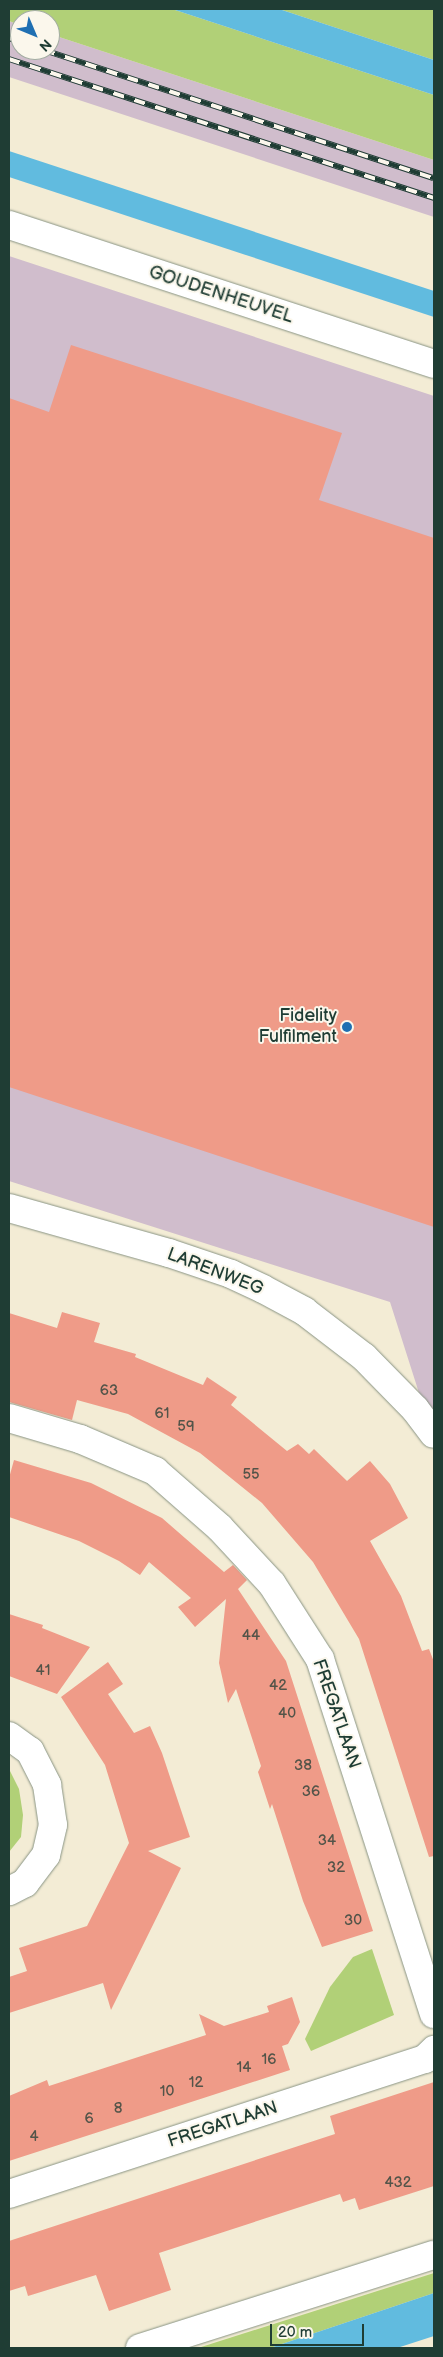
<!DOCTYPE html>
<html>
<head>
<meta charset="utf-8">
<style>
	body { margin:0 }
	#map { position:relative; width:443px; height:2357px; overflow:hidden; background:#f3ecd5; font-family:"Balsamiq Sans",sans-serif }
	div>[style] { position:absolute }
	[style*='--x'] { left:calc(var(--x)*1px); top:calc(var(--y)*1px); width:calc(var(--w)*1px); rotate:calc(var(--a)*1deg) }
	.industrial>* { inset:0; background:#d0bdcc }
	.green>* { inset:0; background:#b1d077 }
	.water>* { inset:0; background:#61bbdf }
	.building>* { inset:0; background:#ef9b88 }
	.roads { filter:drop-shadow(0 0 1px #899484) drop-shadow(0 0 1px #899484) }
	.minor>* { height:28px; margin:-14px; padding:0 14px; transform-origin:14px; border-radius:14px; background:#fff }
	.rail>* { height:5.5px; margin-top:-2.75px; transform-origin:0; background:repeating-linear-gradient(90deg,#fbf7ec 0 11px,#1f3d34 0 22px); box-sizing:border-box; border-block:1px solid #1f3d34 }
	.dots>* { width:14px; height:14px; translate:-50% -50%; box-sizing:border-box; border:2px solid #fbf7ec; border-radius:50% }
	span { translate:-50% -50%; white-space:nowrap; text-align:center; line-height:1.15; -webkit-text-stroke:4px #fbf7ec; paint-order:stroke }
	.number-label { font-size:15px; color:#535449 }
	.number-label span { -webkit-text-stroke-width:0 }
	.street-label { font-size:18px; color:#1f3d34 }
	.poi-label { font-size:18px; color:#1f3d34 }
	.right { translate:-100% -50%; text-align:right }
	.frame { position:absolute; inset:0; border:10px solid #1f3d34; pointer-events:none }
	.north { position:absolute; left:10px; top:10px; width:50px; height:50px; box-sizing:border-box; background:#fbf7ec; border:1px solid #a3ada2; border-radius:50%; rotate:135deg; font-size:14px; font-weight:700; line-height:20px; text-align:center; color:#1f3d34 }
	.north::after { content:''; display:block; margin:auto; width:18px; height:22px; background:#1f6fb2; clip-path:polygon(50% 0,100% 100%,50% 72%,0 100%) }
	.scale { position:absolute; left:270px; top:2324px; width:94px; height:22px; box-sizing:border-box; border:2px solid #1f3d34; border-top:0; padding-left:6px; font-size:15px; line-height:18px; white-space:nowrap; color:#1f3d34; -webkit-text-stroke:4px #fbf7ec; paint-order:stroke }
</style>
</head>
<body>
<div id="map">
	<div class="industrial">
		<i style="clip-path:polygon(9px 21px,20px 25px,20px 50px,50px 50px,50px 34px,434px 160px,434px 217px,9px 77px)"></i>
		<i style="clip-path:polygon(9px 256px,434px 396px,434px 1440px,390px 1302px,9px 1181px)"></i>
	</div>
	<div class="green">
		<i style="clip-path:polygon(9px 9px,172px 9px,434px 95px,434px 160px,50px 34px,50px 20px,20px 20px,20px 25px,9px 21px)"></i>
		<i style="clip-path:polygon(279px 9px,429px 9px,434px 10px,434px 60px)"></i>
		<i style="clip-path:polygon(9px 1769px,19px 1789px,23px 1815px,21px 1837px,9px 1852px)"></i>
		<i style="clip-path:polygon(372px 1949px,394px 2015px,311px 2051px,305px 2039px,330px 1987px,353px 1957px)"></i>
		<i style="clip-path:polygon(434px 2273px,434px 2293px,270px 2348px,198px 2348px)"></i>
	</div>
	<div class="water">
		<i style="clip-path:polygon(172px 9px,279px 9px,434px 60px,434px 95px)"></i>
		<i style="clip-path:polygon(9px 151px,434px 291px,434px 317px,9px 177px)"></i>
		<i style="clip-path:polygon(434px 2293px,434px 2336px,397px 2348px,270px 2348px)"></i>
	</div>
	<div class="building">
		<i style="clip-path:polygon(71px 345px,342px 433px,319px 500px,434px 538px,434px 1227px,9px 1087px,9px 398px,49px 412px)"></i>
		<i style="clip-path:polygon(62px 1312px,100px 1323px,94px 1342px,136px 1354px,135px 1357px,203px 1385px,207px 1377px,237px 1397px,231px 1405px,287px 1451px,298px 1444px,309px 1454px,314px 1449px,347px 1481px,370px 1461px,390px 1484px,408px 1518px,370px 1541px,401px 1596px,422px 1651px,429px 1649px,434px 1662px,434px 1856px,429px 1857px,359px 1639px,313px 1562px,262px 1503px,200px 1453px,128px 1414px,77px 1400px,72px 1420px,9px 1402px,9px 1313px,57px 1328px)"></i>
		<i style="clip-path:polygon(14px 1460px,91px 1483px,162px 1518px,224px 1572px,233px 1565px,247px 1580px,238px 1589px,286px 1661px,373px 1931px,322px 1947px,303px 1901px,272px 1804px,270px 1809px,258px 1772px,261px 1766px,236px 1689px,228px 1703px,219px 1663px,226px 1599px,195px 1627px,178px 1607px,191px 1598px,149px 1562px,140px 1575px,119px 1561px,79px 1541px,9px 1517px,9px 1478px)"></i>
		<i style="clip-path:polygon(9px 1614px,43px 1625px,42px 1628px,90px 1647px,57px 1694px,9px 1676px)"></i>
		<i style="clip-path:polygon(108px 1662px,123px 1684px,108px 1694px,134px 1733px,150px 1726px,162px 1753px,190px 1837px,148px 1851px,181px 1868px,111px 2010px,103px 1983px,9px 2013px,9px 1977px,27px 1971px,19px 1948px,87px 1926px,129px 1843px,105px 1765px,61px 1697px)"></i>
		<i style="clip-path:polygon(292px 1997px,300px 2022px,288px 2044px,282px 2046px,290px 2070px,9px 2161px,9px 2096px,47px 2080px,49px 2086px,206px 2035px,199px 2014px,224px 2026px,269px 2012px,267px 2006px)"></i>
		<i style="clip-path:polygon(434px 2082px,434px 2186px,359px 2210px,355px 2198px,343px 2202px,340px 2194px,159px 2253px,171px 2290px,109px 2311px,96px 2275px,28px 2296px,25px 2286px,9px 2291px,9px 2241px,335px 2134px,330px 2116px)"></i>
	</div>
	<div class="roads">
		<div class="minor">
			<i style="--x:9;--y:225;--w:447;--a:18.1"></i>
			<i style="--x:9;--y:1208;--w:166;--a:15.7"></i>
			<i style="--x:169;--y:1253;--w:65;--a:18.7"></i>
			<i style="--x:231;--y:1274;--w:35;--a:25"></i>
			<i style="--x:263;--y:1289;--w:47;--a:28.2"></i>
			<i style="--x:304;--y:1311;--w:76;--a:37.5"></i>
			<i style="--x:364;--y:1357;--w:73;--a:45.6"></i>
			<i style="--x:415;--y:1409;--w:31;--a:53"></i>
			<i style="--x:9;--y:1418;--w:74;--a:16.5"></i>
			<i style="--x:80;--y:1439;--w:82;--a:23.1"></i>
			<i style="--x:155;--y:1471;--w:86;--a:41.2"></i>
			<i style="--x:220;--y:1528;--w:76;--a:47.1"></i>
			<i style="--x:272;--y:1584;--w:89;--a:57.4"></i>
			<i style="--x:320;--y:1659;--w:373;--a:72.2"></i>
			<i style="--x:9;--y:1736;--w:26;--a:36"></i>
			<i style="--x:30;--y:1751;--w:38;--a:63"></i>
			<i style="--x:47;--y:1785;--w:40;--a:81.5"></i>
			<i style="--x:53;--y:1825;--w:31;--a:103"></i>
			<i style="--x:46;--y:1855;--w:35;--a:127"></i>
			<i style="--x:25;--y:1883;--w:18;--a:153"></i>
			<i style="--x:9;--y:2194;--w:437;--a:-18"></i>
			<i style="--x:425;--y:2059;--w:13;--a:-45"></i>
			<i style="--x:140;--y:2348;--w:308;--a:-17.6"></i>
		</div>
	</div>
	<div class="rail">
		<i style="--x:9;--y:38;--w:12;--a:20"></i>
		<i style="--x:44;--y:50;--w:410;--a:18.2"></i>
		<i style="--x:9;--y:59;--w:447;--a:18.1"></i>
	</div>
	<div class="dots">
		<i style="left:347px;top:1027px;background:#1f6fb2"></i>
	</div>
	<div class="number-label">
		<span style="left:109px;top:1391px">63</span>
		<span style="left:162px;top:1414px">61</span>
		<span style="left:186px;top:1427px">59</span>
		<span style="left:251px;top:1475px">55</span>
		<span style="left:251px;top:1636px">44</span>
		<span style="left:43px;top:1671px">41</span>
		<span style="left:278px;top:1686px">42</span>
		<span style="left:287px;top:1714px">40</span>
		<span style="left:303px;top:1766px">38</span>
		<span style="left:311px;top:1792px">36</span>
		<span style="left:327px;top:1841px">34</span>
		<span style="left:336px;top:1868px">32</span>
		<span style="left:353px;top:1921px">30</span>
		<span style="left:269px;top:2060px">16</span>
		<span style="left:244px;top:2068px">14</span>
		<span style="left:196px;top:2083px">12</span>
		<span style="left:167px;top:2092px">10</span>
		<span style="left:118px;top:2109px">8</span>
		<span style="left:89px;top:2119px">6</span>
		<span style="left:34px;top:2137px">4</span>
		<span style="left:398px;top:2183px">432</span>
	</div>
	<div class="street-label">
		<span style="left:221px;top:295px;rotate:18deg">GOUDENHEUVEL</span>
		<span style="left:215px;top:1272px;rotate:21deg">LARENWEG</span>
		<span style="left:336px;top:1714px;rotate:71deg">FREGATLAAN</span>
		<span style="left:223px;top:2125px;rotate:-18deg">FREGATLAAN</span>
	</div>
	<div class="poi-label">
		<span class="right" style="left:337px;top:1027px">Fidelity<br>Fulfilment</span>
	</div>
	<div class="frame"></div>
	<div class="north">N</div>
	<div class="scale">20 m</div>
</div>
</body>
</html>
